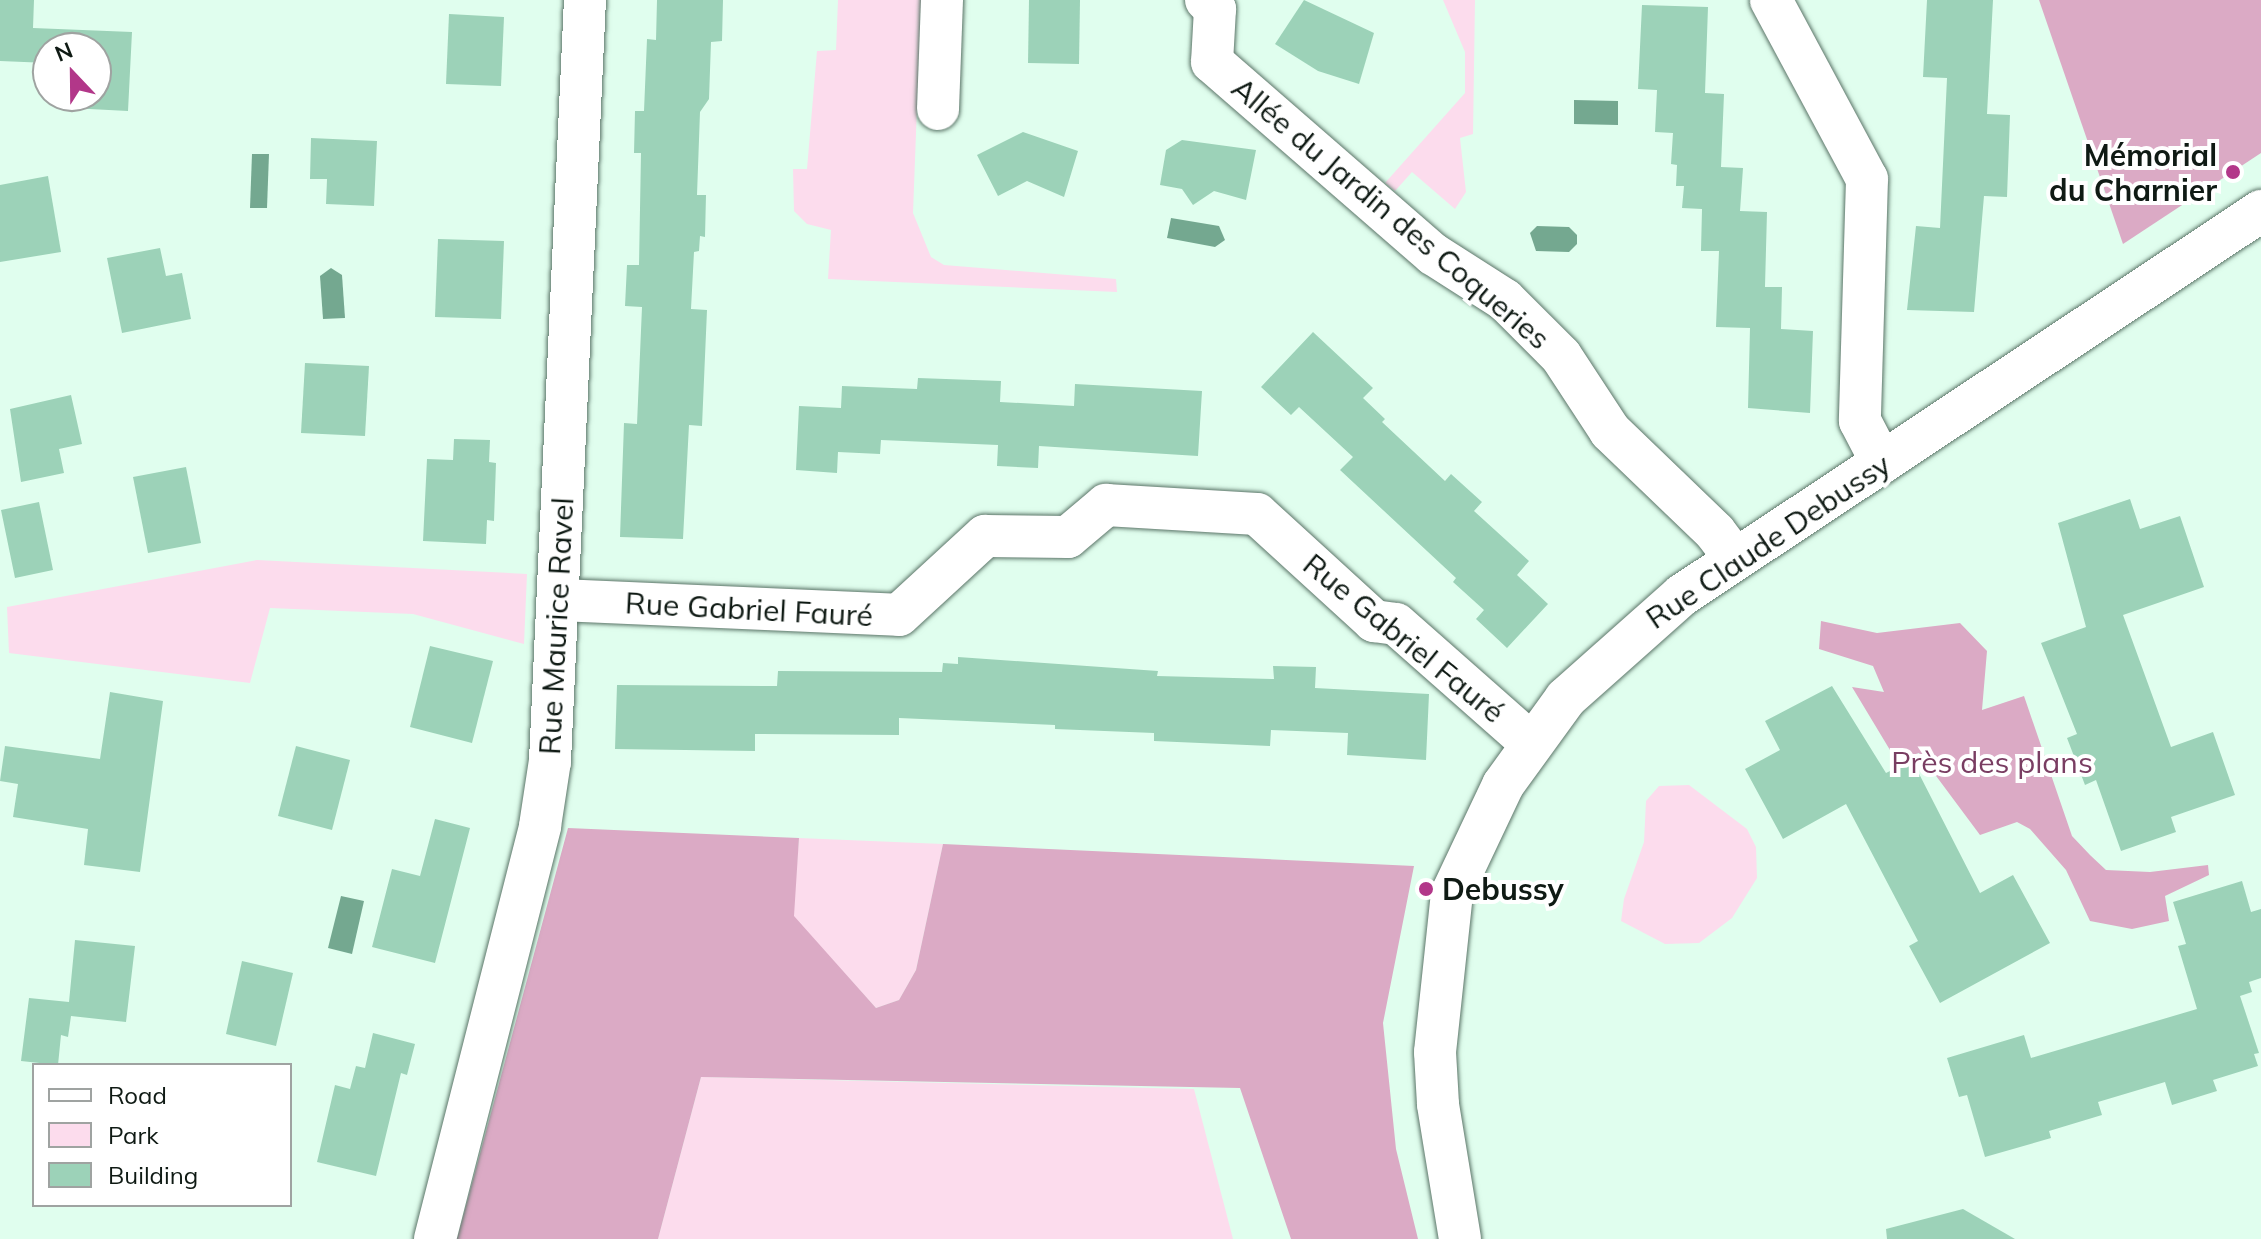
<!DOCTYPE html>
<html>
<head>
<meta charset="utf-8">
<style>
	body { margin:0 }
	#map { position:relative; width:2261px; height:1239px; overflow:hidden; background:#e0feee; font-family:Mulish,sans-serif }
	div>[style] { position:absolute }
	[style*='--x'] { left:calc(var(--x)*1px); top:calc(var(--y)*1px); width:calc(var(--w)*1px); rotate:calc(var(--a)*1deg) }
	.green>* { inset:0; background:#fcdced }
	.forest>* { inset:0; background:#dbaac5 }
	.water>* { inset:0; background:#74a890 }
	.building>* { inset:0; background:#9cd2b8 }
	.roads { filter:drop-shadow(0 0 2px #5b7568) drop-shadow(0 0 2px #5b7568) }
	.street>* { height:42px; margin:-21px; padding:0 21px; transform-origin:21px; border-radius:21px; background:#fff }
	.dots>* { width:22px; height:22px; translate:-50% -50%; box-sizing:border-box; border:4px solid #fff; border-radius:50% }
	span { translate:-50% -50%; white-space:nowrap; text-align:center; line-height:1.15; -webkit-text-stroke:8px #fff; paint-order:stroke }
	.poi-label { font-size:30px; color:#0f1a14; font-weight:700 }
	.right { translate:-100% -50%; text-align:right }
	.left { translate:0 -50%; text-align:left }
	.street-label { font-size:30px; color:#0f1a14 }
	.park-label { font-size:30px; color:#793d62 }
	.legend { position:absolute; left:32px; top:1063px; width:260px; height:144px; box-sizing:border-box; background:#fff; border:2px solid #9fa3a1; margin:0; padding:10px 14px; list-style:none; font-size:24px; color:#0f1a14 }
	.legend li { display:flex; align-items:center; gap:16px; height:40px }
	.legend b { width:40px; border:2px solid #9fa3a1 }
	.north { position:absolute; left:32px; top:32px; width:80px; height:80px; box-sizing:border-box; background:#fff; border:2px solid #9fa3a1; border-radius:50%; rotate:338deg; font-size:22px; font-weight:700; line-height:32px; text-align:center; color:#0f1a14 }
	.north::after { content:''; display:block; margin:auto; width:28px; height:36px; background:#b23789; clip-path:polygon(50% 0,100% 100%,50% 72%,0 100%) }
</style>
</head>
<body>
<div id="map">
	<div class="green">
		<i style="clip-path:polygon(838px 0,921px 0,913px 213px,931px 257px,944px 265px,1116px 279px,1117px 292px,828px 279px,831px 230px,807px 224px,794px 211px,793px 169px,807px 169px,817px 51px,836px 50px)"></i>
		<i style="clip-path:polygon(1443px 0,1475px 0,1473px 134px,1460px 138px,1466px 192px,1455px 209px,1412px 172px,1395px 191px,1385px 183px,1465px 93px,1465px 52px)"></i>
		<i style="clip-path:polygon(257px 560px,527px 574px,524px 644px,413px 614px,270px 608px,250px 683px,9px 653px,7px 607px)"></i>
		<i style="clip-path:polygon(1689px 785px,1747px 829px,1756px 847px,1757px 878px,1732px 918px,1699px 943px,1665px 944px,1621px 921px,1624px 899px,1644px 842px,1646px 801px,1659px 786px)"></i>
		<i style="clip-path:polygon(799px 838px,943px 844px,916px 970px,899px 1000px,876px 1008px,793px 916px)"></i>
		<i style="clip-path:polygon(701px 1077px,1194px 1089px,1233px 1239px,658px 1239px)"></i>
	</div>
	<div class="forest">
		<i style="clip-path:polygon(2039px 0,2261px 0,2261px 153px,2123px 244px)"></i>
		<i style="clip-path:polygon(1821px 621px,1877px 633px,1960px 623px,1987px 651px,1982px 710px,2024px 696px,2072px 836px,2090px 855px,2106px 870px,2150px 872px,2208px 865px,2209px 875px,2165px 896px,2169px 921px,2132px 929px,2090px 921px,2066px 870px,2030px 829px,2017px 822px,1980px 835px,1919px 753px,1896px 760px,1852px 687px,1884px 692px,1873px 666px,1819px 649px)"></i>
		<i style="clip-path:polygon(568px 828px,799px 838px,794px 916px,876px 1008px,899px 1000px,916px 970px,943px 844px,1414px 866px,1383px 1023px,1396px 1149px,1418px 1239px,1291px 1239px,1240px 1088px,701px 1077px,658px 1239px,457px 1239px)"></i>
	</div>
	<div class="water">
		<i style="clip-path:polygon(1574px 100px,1618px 101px,1618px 125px,1574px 124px)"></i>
		<i style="clip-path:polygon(252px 154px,269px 154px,267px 208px,250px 208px)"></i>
		<i style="clip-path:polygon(1171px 218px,1219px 226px,1225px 240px,1215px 247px,1167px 238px)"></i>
		<i style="clip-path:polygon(1537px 226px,1569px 227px,1577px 235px,1577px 244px,1569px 252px,1536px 251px,1530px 233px)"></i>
		<i style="clip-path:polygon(331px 268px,342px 275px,345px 318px,323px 319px,320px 276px)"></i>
		<i style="clip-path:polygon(341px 896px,364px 901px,352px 954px,328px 948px)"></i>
	</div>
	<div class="building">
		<i style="clip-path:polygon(0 0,34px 0,33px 28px,132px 32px,128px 111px,70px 108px,71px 96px,96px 96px,96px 48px,48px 48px,48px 63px,0 61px)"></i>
		<i style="clip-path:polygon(657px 0,723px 0,722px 41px,711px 42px,709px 99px,700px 112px,697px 195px,706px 195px,705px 237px,700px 236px,699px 251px,694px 252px,691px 309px,707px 310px,702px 426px,689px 425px,683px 539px,620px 537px,624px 423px,637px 424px,642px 307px,625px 306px,627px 265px,639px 265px,641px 153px,634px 153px,635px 111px,644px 111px,647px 39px,656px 40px)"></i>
		<i style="clip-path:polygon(1029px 0,1080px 0,1079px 64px,1028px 63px)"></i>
		<i style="clip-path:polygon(1304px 0,1374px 33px,1359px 84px,1318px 71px,1275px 44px)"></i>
		<i style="clip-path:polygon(1927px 0,1993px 0,1987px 114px,2010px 115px,2007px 197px,1984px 196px,1974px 312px,1907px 310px,1916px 226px,1940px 228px,1947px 78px,1923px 77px)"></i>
		<i style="clip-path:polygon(1642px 5px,1708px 7px,1705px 93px,1724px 94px,1721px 167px,1743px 168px,1740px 211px,1767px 212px,1765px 287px,1782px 287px,1781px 329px,1813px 331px,1810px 413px,1748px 408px,1750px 328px,1716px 327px,1719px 251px,1701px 251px,1702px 209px,1682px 208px,1684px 186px,1676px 186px,1677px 165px,1671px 164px,1673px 133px,1655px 132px,1657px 90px,1638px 89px)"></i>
		<i style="clip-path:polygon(449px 14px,504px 17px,501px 86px,446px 84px)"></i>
		<i style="clip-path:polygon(1023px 132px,1078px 151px,1064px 197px,1027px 181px,998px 196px,977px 155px)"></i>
		<i style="clip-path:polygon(311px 138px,377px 141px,374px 206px,326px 204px,327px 179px,310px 179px)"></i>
		<i style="clip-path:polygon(1182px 140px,1256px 150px,1246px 200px,1214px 191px,1193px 205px,1182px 189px,1160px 185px,1166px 150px)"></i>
		<i style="clip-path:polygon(48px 176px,61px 252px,0 262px,0 185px)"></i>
		<i style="clip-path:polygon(438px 239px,504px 241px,501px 319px,435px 317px)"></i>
		<i style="clip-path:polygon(160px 248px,166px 276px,182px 273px,191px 319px,122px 333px,107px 258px)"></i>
		<i style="clip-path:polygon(1313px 332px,1373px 388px,1363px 398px,1385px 419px,1382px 422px,1445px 481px,1451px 474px,1482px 502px,1474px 511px,1529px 561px,1517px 575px,1548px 604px,1507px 648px,1476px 619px,1484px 610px,1453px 582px,1456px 578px,1340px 470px,1353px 457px,1299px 407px,1291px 415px,1261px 387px)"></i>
		<i style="clip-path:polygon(305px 363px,369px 366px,365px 436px,301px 433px)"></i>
		<i style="clip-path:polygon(918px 378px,1001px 381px,1000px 402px,1074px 406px,1075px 384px,1202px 391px,1198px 456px,1039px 446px,1038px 468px,997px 466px,998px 445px,881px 440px,880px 454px,838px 452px,837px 473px,796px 470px,799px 406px,841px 408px,842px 386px,917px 389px)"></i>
		<i style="clip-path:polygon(71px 395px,82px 444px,59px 449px,64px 473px,21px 482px,10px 409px)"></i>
		<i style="clip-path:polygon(454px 439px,490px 440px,489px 462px,496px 463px,494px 521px,487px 520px,486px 544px,423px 541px,427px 459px,453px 460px)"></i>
		<i style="clip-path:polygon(186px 467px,201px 543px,148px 553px,133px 477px)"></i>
		<i style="clip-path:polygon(2130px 499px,2140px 529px,2180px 516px,2204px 587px,2123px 615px,2171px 747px,2213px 732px,2235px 795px,2171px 817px,2176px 832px,2121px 851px,2096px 780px,2085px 785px,2067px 738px,2077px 734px,2041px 643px,2086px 627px,2058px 523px)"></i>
		<i style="clip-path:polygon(39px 502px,53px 570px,15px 578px,1px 510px)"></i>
		<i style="clip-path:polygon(430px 646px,493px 661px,472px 743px,410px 727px)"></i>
		<i style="clip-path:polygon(958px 657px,1158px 671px,1157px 676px,1274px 679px,1273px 666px,1316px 667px,1315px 688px,1429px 694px,1426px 760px,1347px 755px,1348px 733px,1271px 730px,1270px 746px,1154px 741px,1154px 733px,1055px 729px,1055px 725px,899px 718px,899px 735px,755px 734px,755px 751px,615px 749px,617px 685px,777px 686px,778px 671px,942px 672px,943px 663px,958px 664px)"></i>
		<i style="clip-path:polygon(1832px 686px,1886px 773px,1912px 760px,1980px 893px,2013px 875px,2050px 943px,1940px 1003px,1909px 946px,1918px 941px,1846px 804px,1783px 839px,1745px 769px,1780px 750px,1765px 721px)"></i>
		<i style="clip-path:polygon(110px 692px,163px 701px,140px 872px,84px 865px,88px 829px,13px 817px,18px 784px,0 781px,5px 746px,100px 759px)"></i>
		<i style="clip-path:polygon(296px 746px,350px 760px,332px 830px,278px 816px)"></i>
		<i style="clip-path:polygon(435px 819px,470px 828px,435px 963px,372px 947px,392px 869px,420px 876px)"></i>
		<i style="clip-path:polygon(2242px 881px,2251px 912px,2261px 909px,2261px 978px,2249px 982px,2252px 992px,2240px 996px,2259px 1053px,2254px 1054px,2258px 1066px,2213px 1080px,2217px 1091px,2172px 1105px,2165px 1082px,2098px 1102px,2102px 1115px,2049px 1131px,2051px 1138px,1985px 1157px,1967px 1095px,1959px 1097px,1947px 1058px,2024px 1035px,2031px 1058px,2197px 1009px,2178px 946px,2186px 944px,2173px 902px)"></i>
		<i style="clip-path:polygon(75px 940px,135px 946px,126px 1022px,71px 1016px,68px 1037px,61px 1035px,58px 1065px,21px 1061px,29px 998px,69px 1002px)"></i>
		<i style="clip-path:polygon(242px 961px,293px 973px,276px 1046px,226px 1034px)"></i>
		<i style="clip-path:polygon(373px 1033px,415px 1044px,407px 1075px,401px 1073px,376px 1176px,317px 1162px,335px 1085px,350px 1089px,356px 1066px,365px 1068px)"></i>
		<i style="clip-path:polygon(1963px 1209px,2015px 1239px,1887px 1239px,1886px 1229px)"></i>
	</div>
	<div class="roads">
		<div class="street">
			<i style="--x:1206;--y:0;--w:13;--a:45"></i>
			<i style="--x:1215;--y:9;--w:53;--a:93.2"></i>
			<i style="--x:1212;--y:62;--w:293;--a:41"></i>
			<i style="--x:1433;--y:254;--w:85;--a:32.6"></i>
			<i style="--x:1505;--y:300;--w:79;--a:45"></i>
			<i style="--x:1561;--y:356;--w:90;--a:56.8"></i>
			<i style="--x:1610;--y:431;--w:146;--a:43.9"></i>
			<i style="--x:1715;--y:532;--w:34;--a:53"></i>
			<i style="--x:1771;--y:0;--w:203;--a:61.8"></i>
			<i style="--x:1867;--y:179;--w:242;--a:91.7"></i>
			<i style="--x:1860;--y:421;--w:47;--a:62.4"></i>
			<i style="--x:938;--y:109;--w:109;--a:-87.9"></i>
			<i style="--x:558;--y:600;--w:341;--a:2.5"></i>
			<i style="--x:899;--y:615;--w:117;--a:-42.6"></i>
			<i style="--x:985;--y:536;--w:83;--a:0.7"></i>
			<i style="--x:1068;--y:537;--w:50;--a:-40.1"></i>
			<i style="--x:1106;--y:505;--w:151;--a:3.4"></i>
			<i style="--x:1257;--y:514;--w:159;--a:42.4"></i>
			<i style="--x:1374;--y:621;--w:22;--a:8"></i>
			<i style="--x:1396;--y:624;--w:180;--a:41.4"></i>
			<i style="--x:435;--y:1239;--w:426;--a:-75.7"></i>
			<i style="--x:540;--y:826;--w:66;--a:-81.3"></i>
			<i style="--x:550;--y:761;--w:762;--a:-87.37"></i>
			<i style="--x:1460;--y:1239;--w:137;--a:-99.3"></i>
			<i style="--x:1438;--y:1104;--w:52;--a:-93.3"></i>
			<i style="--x:1435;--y:1052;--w:160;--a:-83.9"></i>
			<i style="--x:1452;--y:893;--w:119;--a:-64.7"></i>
			<i style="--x:1503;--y:785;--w:107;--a:-54.1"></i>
			<i style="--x:1566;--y:698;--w:155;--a:-41.6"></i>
			<i style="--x:1682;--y:595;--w:695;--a:-33.55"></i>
		</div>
	</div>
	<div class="dots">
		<i style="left:2233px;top:172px;background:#b23789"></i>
		<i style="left:1426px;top:889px;background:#b23789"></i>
	</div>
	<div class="poi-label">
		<span class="right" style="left:2217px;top:172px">Mémorial<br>du Charnier</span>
		<span class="left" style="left:1442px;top:889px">Debussy</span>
	</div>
	<div class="street-label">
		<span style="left:1391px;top:213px;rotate:40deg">Allée du Jardin des Coqueries</span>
		<span style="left:1768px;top:541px;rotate:-34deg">Rue Claude Debussy</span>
		<span style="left:749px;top:609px;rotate:3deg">Rue Gabriel Fauré</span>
		<span style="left:556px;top:626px;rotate:-87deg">Rue Maurice Ravel</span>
		<span style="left:1404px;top:638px;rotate:39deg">Rue Gabriel Fauré</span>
	</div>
	<div class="park-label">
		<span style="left:1992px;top:762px">Près des plans</span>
	</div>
	<ul class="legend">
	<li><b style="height:10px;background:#fff"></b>Road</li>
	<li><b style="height:22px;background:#fcdced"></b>Park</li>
	<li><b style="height:22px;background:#9cd2b8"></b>Building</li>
	</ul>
	<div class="north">N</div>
</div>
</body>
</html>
